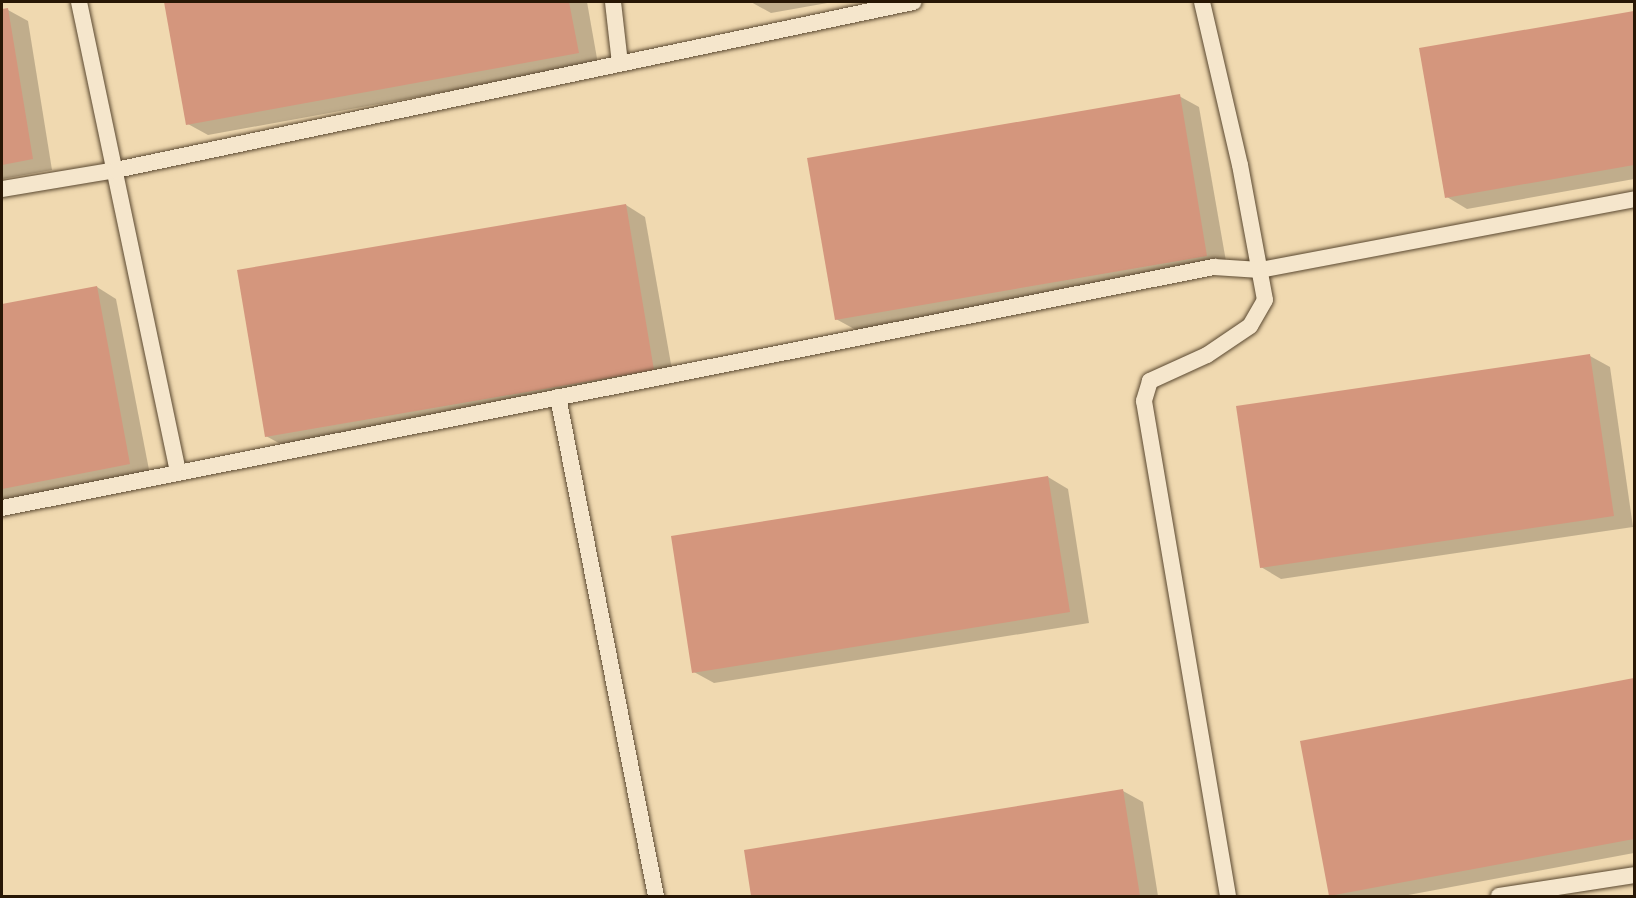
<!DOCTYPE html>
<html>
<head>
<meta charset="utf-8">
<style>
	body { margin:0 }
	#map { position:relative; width:1636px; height:898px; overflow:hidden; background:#f0d9b0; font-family:"Libre Caslon Text",serif }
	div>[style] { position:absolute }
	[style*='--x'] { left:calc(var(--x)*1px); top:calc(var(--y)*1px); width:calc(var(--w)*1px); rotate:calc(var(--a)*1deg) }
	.shadow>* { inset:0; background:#0003 }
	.building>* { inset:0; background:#d4967d }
	.roads { filter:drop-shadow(0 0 2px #5a4830) drop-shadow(0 0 2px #5a4830) }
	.service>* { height:16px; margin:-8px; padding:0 8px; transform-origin:8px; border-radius:8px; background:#f5e6cc }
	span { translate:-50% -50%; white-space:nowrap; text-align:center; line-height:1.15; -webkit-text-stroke:6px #f5e6cc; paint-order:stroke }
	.frame { position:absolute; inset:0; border:3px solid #281705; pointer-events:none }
</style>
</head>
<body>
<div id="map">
	<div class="shadow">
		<i style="clip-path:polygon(165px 2px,587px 2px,598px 64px,208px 135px,188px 124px)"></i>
		<i style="clip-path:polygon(751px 2px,833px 2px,771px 13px)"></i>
		<i style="clip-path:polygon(8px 10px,28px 21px,52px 170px,2px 179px,2px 11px)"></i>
		<i style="clip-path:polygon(1634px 12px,1634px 179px,1467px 209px,1447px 197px,1421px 49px)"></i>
		<i style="clip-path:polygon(1179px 96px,1199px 107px,1227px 267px,856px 330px,836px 319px)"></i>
		<i style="clip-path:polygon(626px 205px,645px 217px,674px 381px,286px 447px,266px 436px)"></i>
		<i style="clip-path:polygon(97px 287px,116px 299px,150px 475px,2px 503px,2px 305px)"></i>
		<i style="clip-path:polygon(1590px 356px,1610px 367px,1633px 527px,1281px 579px,1261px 567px)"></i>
		<i style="clip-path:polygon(1048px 477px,1068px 489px,1089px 623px,714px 683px,694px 672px)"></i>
		<i style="clip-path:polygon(1634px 680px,1634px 853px,1403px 896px,1330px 895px,1302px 742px)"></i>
		<i style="clip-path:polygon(1123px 791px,1143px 802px,1158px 896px,753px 896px,745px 852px)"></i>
	</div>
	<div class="building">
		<i style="clip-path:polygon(164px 2px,569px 2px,579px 53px,186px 125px)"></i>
		<i style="clip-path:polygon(8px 8px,33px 159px,2px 165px,2px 9px)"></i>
		<i style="clip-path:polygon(1634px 11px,1634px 165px,1445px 198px,1419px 48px)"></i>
		<i style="clip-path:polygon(1180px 94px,1207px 256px,835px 320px,807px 158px)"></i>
		<i style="clip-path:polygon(626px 204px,654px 370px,265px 437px,237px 270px)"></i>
		<i style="clip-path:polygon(97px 286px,130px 464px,2px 489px,2px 304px)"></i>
		<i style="clip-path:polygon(1590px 354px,1614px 516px,1260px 568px,1236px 406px)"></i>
		<i style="clip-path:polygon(1048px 476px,1070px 612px,692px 673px,671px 536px)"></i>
		<i style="clip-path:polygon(1634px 678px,1634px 839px,1329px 896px,1300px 741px)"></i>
		<i style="clip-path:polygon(1123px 789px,1140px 896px,751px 896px,744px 850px)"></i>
	</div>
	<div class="roads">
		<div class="service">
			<i style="--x:79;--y:2;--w:481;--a:78.1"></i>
			<i style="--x:613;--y:2;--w:61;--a:83.5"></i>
			<i style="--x:1202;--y:2;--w:167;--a:76.9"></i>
			<i style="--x:1240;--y:165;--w:137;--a:79.5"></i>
			<i style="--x:1265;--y:300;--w:30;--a:120"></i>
			<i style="--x:1250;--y:326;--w:52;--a:146"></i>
			<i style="--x:1207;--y:355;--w:63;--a:155.5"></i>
			<i style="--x:1150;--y:381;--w:21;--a:107"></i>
			<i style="--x:1144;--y:401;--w:502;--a:80.37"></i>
			<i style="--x:2;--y:189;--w:116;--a:-9.5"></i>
			<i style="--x:116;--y:170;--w:815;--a:-11.9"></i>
			<i style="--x:558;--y:397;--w:509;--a:78.89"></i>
			<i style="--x:2;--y:508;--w:1236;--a:-11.25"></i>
			<i style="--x:1214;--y:267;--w:46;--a:3.7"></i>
			<i style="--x:1260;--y:270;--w:381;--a:-10.7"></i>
			<i style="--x:1499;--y:896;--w:137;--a:-8.8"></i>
		</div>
	</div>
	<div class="frame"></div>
</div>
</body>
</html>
